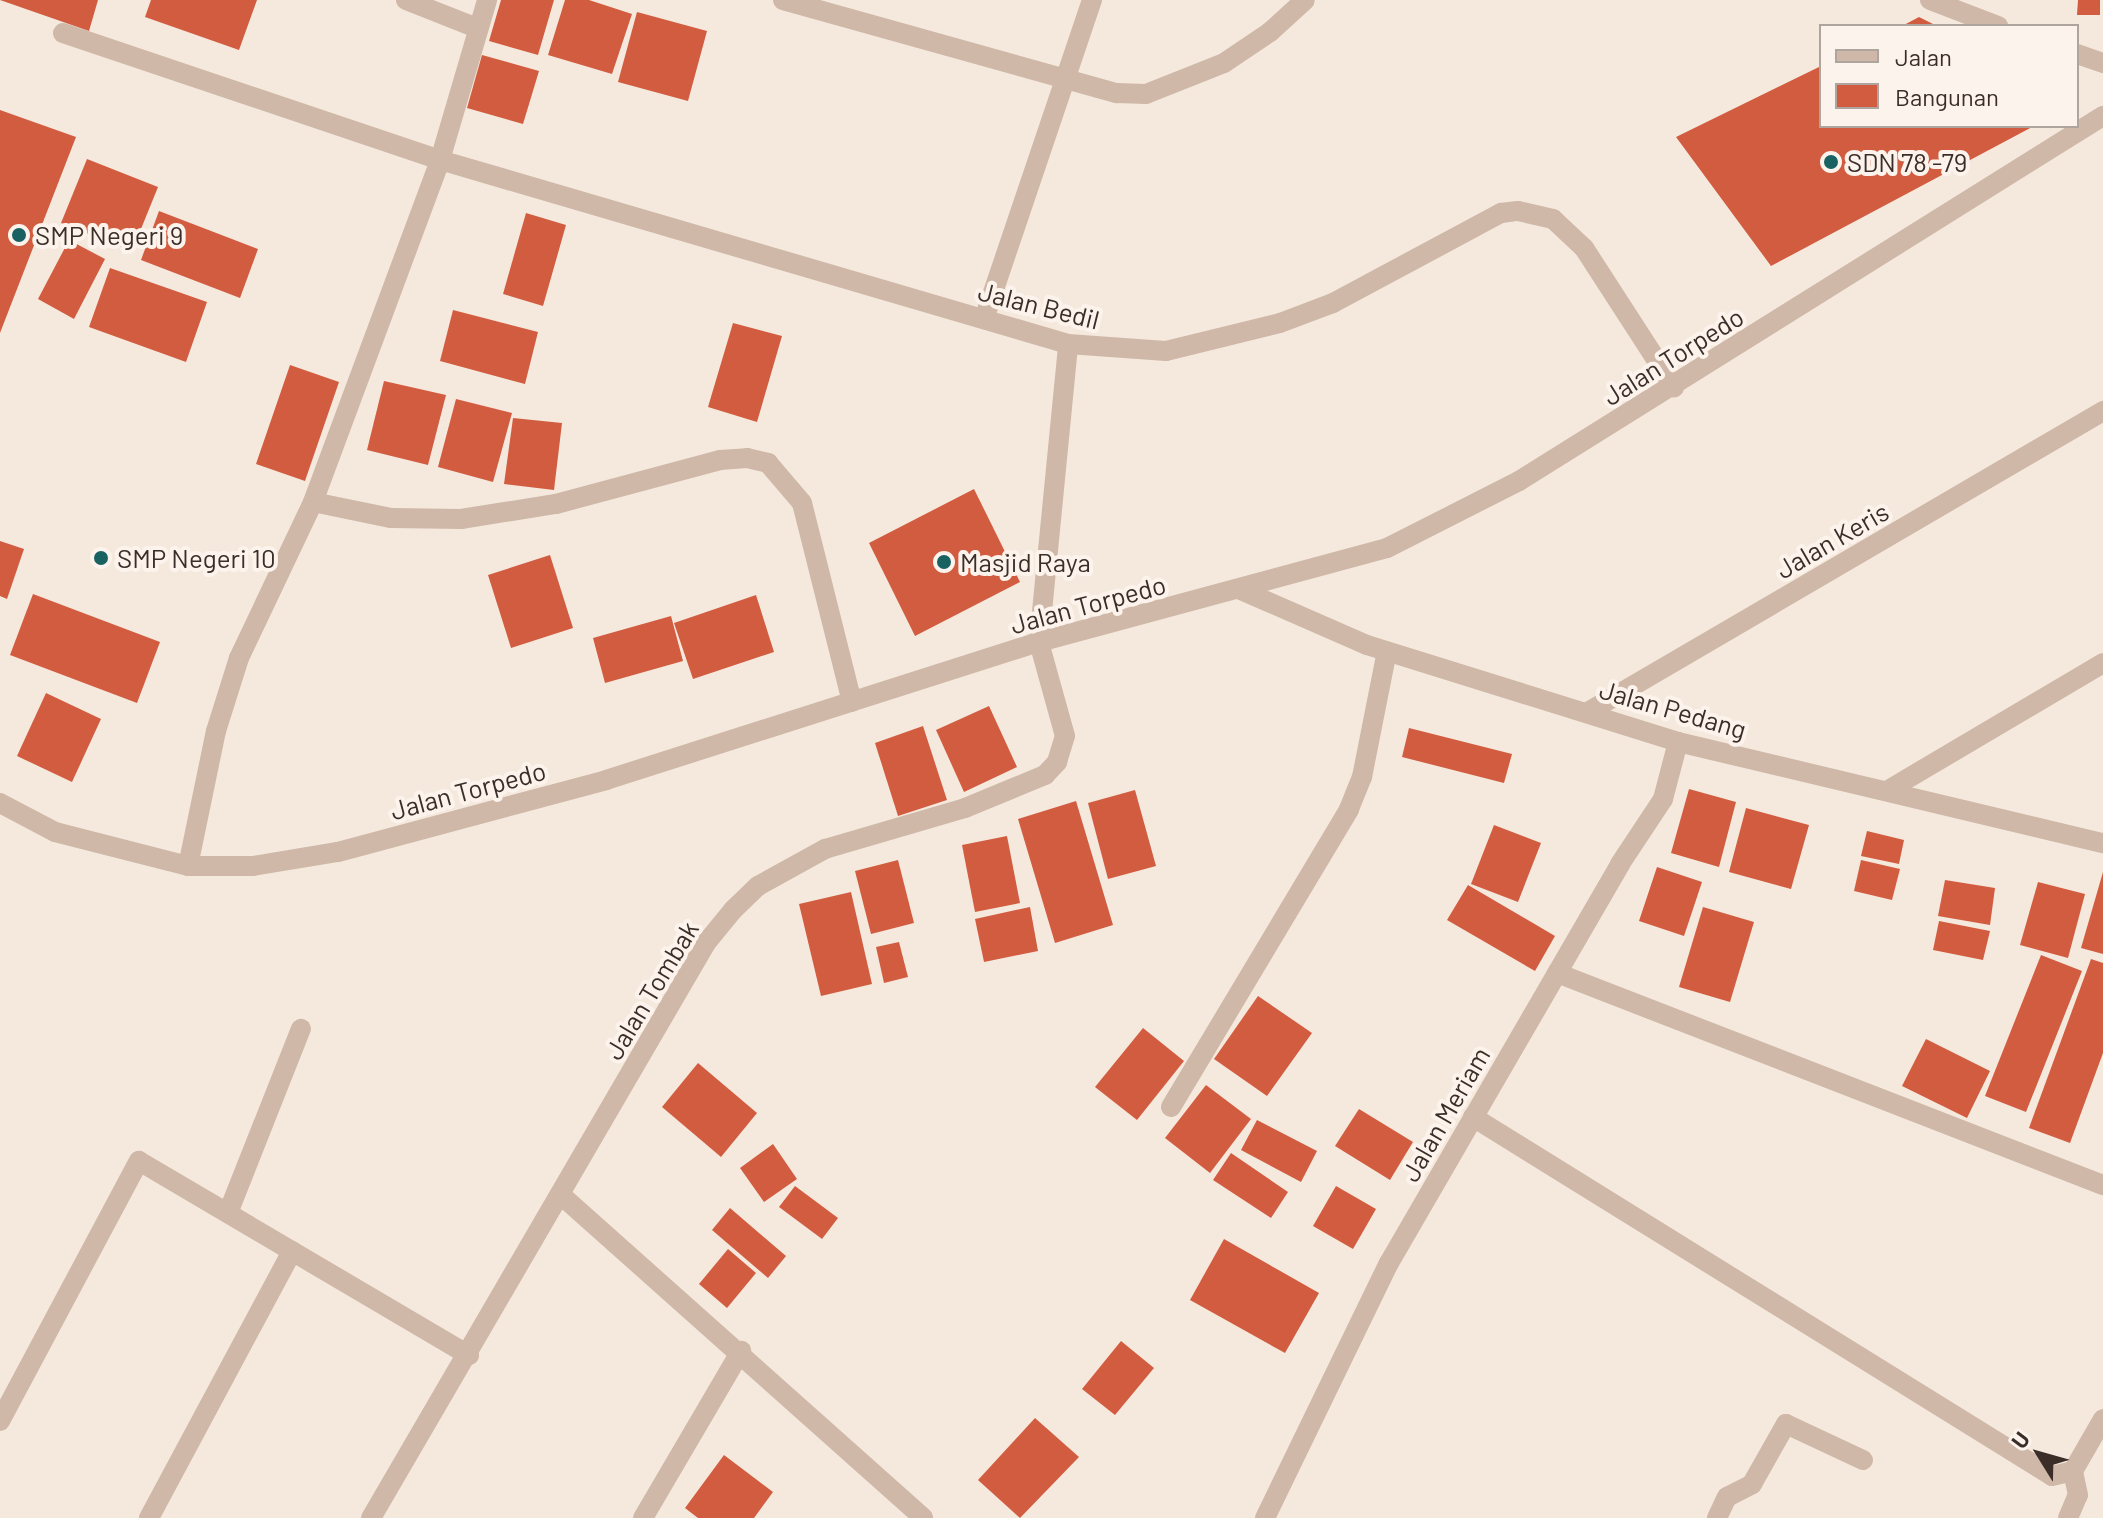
<!DOCTYPE html>
<html>
<head>
<meta charset="utf-8">
<style>
	body { margin:0 }
	#map { position:relative; width:2103px; height:1518px; overflow:hidden; background:#f5e9de; font-family:Barlow,sans-serif }
	div>[style] { position:absolute }
	[style*='--x'] { left:calc(var(--x)*1px); top:calc(var(--y)*1px); width:calc(var(--w)*1px); rotate:calc(var(--a)*1deg) }
	.building>* { inset:0; background:#d25c40 }
	.minor>* { height:20px; margin:-10px; padding:0 10px; transform-origin:10px; border-radius:10px; background:#cfb8a8 }
	.dots>* { width:22px; height:22px; translate:-50% -50%; box-sizing:border-box; border:4px solid #fcf4ec; border-radius:50% }
	span { translate:-50% -50%; white-space:nowrap; text-align:center; line-height:1.15; -webkit-text-stroke:8px #fcf4ec; paint-order:stroke }
	.poi-label { font-size:26px; color:#3b2e29 }
	.left { translate:0 -50%; text-align:left }
	.street-label { font-size:26px; color:#3b2e29 }
	.legend { position:absolute; left:1819px; top:24px; width:260px; height:104px; box-sizing:border-box; background:#fcf4ec; border:2px solid #afa59e; margin:0; padding:10px 14px; list-style:none; font-size:24px; color:#3b2e29 }
	.legend li { display:flex; align-items:center; gap:16px; height:40px }
	.legend b { width:40px; border:2px solid #afa59e }
	.north { position:absolute; left:1999px; top:1414px; width:80px; height:80px; -webkit-text-stroke:6px #fcf4ec; paint-order:stroke; rotate:307deg; font-size:22px; font-weight:700; line-height:32px; text-align:center; color:#3b2e29 }
	.north::after { content:''; display:block; margin:auto; width:28px; height:36px; background:#3b2e29; clip-path:polygon(50% 0,100% 100%,50% 72%,0 100%) }
</style>
</head>
<body>
<div id="map">
	<div class="building">
		<i style="clip-path:polygon(0 0,98px 0,89px 31px)"></i>
		<i style="clip-path:polygon(151px 0,257px 0,239px 50px,145px 17px)"></i>
		<i style="clip-path:polygon(501px 0,554px 0,538px 55px,489px 41px)"></i>
		<i style="clip-path:polygon(565px 0,589px 0,632px 14px,612px 74px,548px 55px)"></i>
		<i style="clip-path:polygon(2078px 0,2100px 0,2100px 15px,2077px 15px)"></i>
		<i style="clip-path:polygon(637px 12px,707px 31px,688px 101px,618px 82px)"></i>
		<i style="clip-path:polygon(1919px 17px,1937px 26px,1902px 26px)"></i>
		<i style="clip-path:polygon(482px 55px,539px 71px,523px 124px,467px 108px)"></i>
		<i style="clip-path:polygon(1821px 66px,1821px 126px,2034px 126px,1771px 266px,1676px 137px)"></i>
		<i style="clip-path:polygon(0 110px,76px 137px,0 333px)"></i>
		<i style="clip-path:polygon(87px 159px,158px 187px,132px 251px,61px 223px)"></i>
		<i style="clip-path:polygon(159px 211px,258px 249px,240px 298px,141px 260px)"></i>
		<i style="clip-path:polygon(526px 213px,566px 225px,543px 306px,503px 294px)"></i>
		<i style="clip-path:polygon(69px 240px,105px 259px,74px 319px,38px 299px)"></i>
		<i style="clip-path:polygon(110px 268px,207px 302px,186px 362px,89px 327px)"></i>
		<i style="clip-path:polygon(453px 310px,538px 332px,525px 384px,440px 361px)"></i>
		<i style="clip-path:polygon(733px 323px,782px 336px,757px 422px,708px 407px)"></i>
		<i style="clip-path:polygon(290px 365px,339px 382px,305px 481px,256px 464px)"></i>
		<i style="clip-path:polygon(384px 381px,446px 395px,428px 465px,367px 450px)"></i>
		<i style="clip-path:polygon(456px 399px,512px 413px,493px 482px,438px 467px)"></i>
		<i style="clip-path:polygon(513px 418px,562px 423px,554px 490px,504px 484px)"></i>
		<i style="clip-path:polygon(974px 489px,1020px 582px,915px 636px,869px 543px)"></i>
		<i style="clip-path:polygon(0 541px,24px 549px,7px 599px,0 596px)"></i>
		<i style="clip-path:polygon(550px 555px,573px 628px,511px 648px,488px 575px)"></i>
		<i style="clip-path:polygon(33px 594px,160px 642px,137px 703px,10px 655px)"></i>
		<i style="clip-path:polygon(756px 595px,774px 652px,693px 679px,674px 623px)"></i>
		<i style="clip-path:polygon(671px 616px,683px 661px,605px 683px,593px 638px)"></i>
		<i style="clip-path:polygon(46px 693px,101px 719px,72px 782px,17px 756px)"></i>
		<i style="clip-path:polygon(989px 706px,1017px 767px,964px 792px,936px 730px)"></i>
		<i style="clip-path:polygon(923px 726px,947px 800px,898px 816px,875px 743px)"></i>
		<i style="clip-path:polygon(1409px 728px,1512px 754px,1504px 783px,1402px 757px)"></i>
		<i style="clip-path:polygon(1689px 789px,1736px 802px,1719px 867px,1671px 853px)"></i>
		<i style="clip-path:polygon(1135px 790px,1156px 866px,1108px 879px,1088px 803px)"></i>
		<i style="clip-path:polygon(1076px 801px,1113px 925px,1055px 943px,1018px 819px)"></i>
		<i style="clip-path:polygon(1746px 808px,1809px 825px,1791px 889px,1729px 872px)"></i>
		<i style="clip-path:polygon(1494px 825px,1541px 843px,1518px 902px,1471px 884px)"></i>
		<i style="clip-path:polygon(1867px 831px,1904px 840px,1899px 864px,1861px 856px)"></i>
		<i style="clip-path:polygon(1007px 836px,1020px 903px,975px 912px,962px 845px)"></i>
		<i style="clip-path:polygon(898px 860px,914px 923px,871px 934px,855px 871px)"></i>
		<i style="clip-path:polygon(1861px 860px,1900px 869px,1892px 900px,1854px 891px)"></i>
		<i style="clip-path:polygon(1657px 867px,1702px 882px,1684px 936px,1639px 921px)"></i>
		<i style="clip-path:polygon(2103px 872px,2103px 954px,2081px 948px)"></i>
		<i style="clip-path:polygon(1945px 880px,1995px 888px,1990px 925px,1938px 916px)"></i>
		<i style="clip-path:polygon(2038px 882px,2085px 894px,2068px 958px,2020px 945px)"></i>
		<i style="clip-path:polygon(1468px 885px,1555px 936px,1535px 971px,1447px 920px)"></i>
		<i style="clip-path:polygon(851px 892px,872px 984px,821px 996px,799px 904px)"></i>
		<i style="clip-path:polygon(1030px 907px,1038px 951px,984px 962px,975px 919px)"></i>
		<i style="clip-path:polygon(1703px 907px,1754px 922px,1730px 1002px,1679px 987px)"></i>
		<i style="clip-path:polygon(1939px 921px,1990px 931px,1983px 960px,1933px 950px)"></i>
		<i style="clip-path:polygon(899px 942px,908px 977px,884px 983px,876px 947px)"></i>
		<i style="clip-path:polygon(2041px 955px,2082px 971px,2026px 1112px,1985px 1096px)"></i>
		<i style="clip-path:polygon(2091px 959px,2103px 963px,2103px 1053px,2070px 1143px,2029px 1128px)"></i>
		<i style="clip-path:polygon(1258px 996px,1312px 1033px,1267px 1096px,1214px 1059px)"></i>
		<i style="clip-path:polygon(1143px 1028px,1184px 1061px,1137px 1120px,1095px 1087px)"></i>
		<i style="clip-path:polygon(1926px 1039px,1990px 1071px,1967px 1118px,1902px 1086px)"></i>
		<i style="clip-path:polygon(698px 1063px,757px 1113px,721px 1157px,662px 1107px)"></i>
		<i style="clip-path:polygon(1206px 1085px,1251px 1119px,1210px 1173px,1165px 1138px)"></i>
		<i style="clip-path:polygon(1359px 1109px,1413px 1142px,1390px 1180px,1335px 1146px)"></i>
		<i style="clip-path:polygon(1257px 1120px,1317px 1151px,1301px 1182px,1241px 1150px)"></i>
		<i style="clip-path:polygon(773px 1144px,797px 1179px,764px 1202px,740px 1168px)"></i>
		<i style="clip-path:polygon(1231px 1153px,1288px 1192px,1271px 1218px,1213px 1180px)"></i>
		<i style="clip-path:polygon(795px 1186px,838px 1218px,822px 1239px,779px 1207px)"></i>
		<i style="clip-path:polygon(1336px 1186px,1376px 1209px,1353px 1249px,1313px 1226px)"></i>
		<i style="clip-path:polygon(730px 1208px,786px 1256px,768px 1278px,712px 1230px)"></i>
		<i style="clip-path:polygon(1224px 1239px,1319px 1293px,1285px 1353px,1190px 1300px)"></i>
		<i style="clip-path:polygon(728px 1249px,756px 1273px,727px 1308px,699px 1284px)"></i>
		<i style="clip-path:polygon(1121px 1341px,1154px 1368px,1115px 1415px,1082px 1389px)"></i>
		<i style="clip-path:polygon(1035px 1418px,1079px 1457px,1020px 1518px,978px 1480px)"></i>
		<i style="clip-path:polygon(724px 1455px,773px 1492px,754px 1518px,698px 1518px,685px 1508px)"></i>
	</div>
	<div class="minor">
		<i style="--x:406;--y:0;--w:76;--a:21.5"></i>
		<i style="--x:783;--y:0;--w:347;--a:15.6"></i>
		<i style="--x:1117;--y:93;--w:29;--a:2"></i>
		<i style="--x:1146;--y:94;--w:84;--a:-21.7"></i>
		<i style="--x:1224;--y:63;--w:55;--a:-34"></i>
		<i style="--x:1270;--y:32;--w:47;--a:-42.4"></i>
		<i style="--x:1930;--y:0;--w:73;--a:20.9"></i>
		<i style="--x:63;--y:33;--w:398;--a:18.6"></i>
		<i style="--x:440;--y:160;--w:654;--a:16.33"></i>
		<i style="--x:1068;--y:344;--w:98;--a:4.1"></i>
		<i style="--x:1166;--y:351;--w:117;--a:-13.8"></i>
		<i style="--x:1280;--y:323;--w:57;--a:-20.7"></i>
		<i style="--x:1333;--y:303;--w:191;--a:-28.2"></i>
		<i style="--x:1501;--y:213;--w:17;--a:-7"></i>
		<i style="--x:1518;--y:211;--w:36;--a:13"></i>
		<i style="--x:1553;--y:219;--w:42;--a:43.1"></i>
		<i style="--x:1584;--y:248;--w:166;--a:57.1"></i>
		<i style="--x:2077;--y:54;--w:28;--a:19"></i>
		<i style="--x:984;--y:319;--w:337;--a:-71.3"></i>
		<i style="--x:313;--y:502;--w:80;--a:11.6"></i>
		<i style="--x:391;--y:518;--w:70;--a:0.8"></i>
		<i style="--x:461;--y:519;--w:96;--a:-9"></i>
		<i style="--x:556;--y:504;--w:170;--a:-15"></i>
		<i style="--x:720;--y:460;--w:27;--a:-4"></i>
		<i style="--x:747;--y:458;--w:22;--a:13"></i>
		<i style="--x:768;--y:463;--w:52;--a:49.6"></i>
		<i style="--x:802;--y:503;--w:205;--a:75.9"></i>
		<i style="--x:1241;--y:590;--w:137;--a:23.6"></i>
		<i style="--x:1367;--y:645;--w:326;--a:17.3"></i>
		<i style="--x:1678;--y:742;--w:437;--a:13.4"></i>
		<i style="--x:1588;--y:712;--w:597;--a:-30.3"></i>
		<i style="--x:1890;--y:789;--w:247;--a:-30.6"></i>
		<i style="--x:0;--y:803;--w:62;--a:27.8"></i>
		<i style="--x:55;--y:832;--w:137;--a:14.3"></i>
		<i style="--x:188;--y:866;--w:65;--a:0"></i>
		<i style="--x:253;--y:866;--w:86;--a:-9.4"></i>
		<i style="--x:338;--y:852;--w:278;--a:-15"></i>
		<i style="--x:606;--y:780;--w:454;--a:-17.7"></i>
		<i style="--x:1039;--y:642;--w:360;--a:-15.1"></i>
		<i style="--x:1387;--y:548;--w:148;--a:-26.9"></i>
		<i style="--x:1519;--y:481;--w:689;--a:-32.01"></i>
		<i style="--x:188;--y:866;--w:138;--a:-78.3"></i>
		<i style="--x:216;--y:731;--w:77;--a:-72.5"></i>
		<i style="--x:239;--y:658;--w:173;--a:-64.6"></i>
		<i style="--x:313;--y:502;--w:365;--a:-69.6"></i>
		<i style="--x:440;--y:160;--w:167;--a:-73.6"></i>
		<i style="--x:1557;--y:973;--w:586;--a:21.22"></i>
		<i style="--x:1171;--y:1107;--w:347;--a:-59.1"></i>
		<i style="--x:1349;--y:809;--w:35;--a:-68"></i>
		<i style="--x:1362;--y:777;--w:128;--a:-78.8"></i>
		<i style="--x:1473;--y:1117;--w:681;--a:31.8"></i>
		<i style="--x:2052;--y:1476;--w:22;--a:-13"></i>
		<i style="--x:2073;--y:1471;--w:60;--a:-60"></i>
		<i style="--x:561;--y:1195;--w:485;--a:41.7"></i>
		<i style="--x:228;--y:1213;--w:198;--a:-68.4"></i>
		<i style="--x:0;--y:1421;--w:295;--a:-61.9"></i>
		<i style="--x:139;--y:1161;--w:383;--a:30.5"></i>
		<i style="--x:149;--y:1518;--w:303;--a:-61.8"></i>
		<i style="--x:371;--y:1518;--w:665;--a:-59.77"></i>
		<i style="--x:706;--y:943;--w:43;--a:-50.7"></i>
		<i style="--x:733;--y:910;--w:35;--a:-44"></i>
		<i style="--x:758;--y:886;--w:77;--a:-28.9"></i>
		<i style="--x:825;--y:849;--w:146;--a:-16.3"></i>
		<i style="--x:965;--y:808;--w:87;--a:-22.4"></i>
		<i style="--x:1045;--y:775;--w:18;--a:-47"></i>
		<i style="--x:1057;--y:762;--w:27;--a:-73"></i>
		<i style="--x:1065;--y:736;--w:98;--a:-105.5"></i>
		<i style="--x:1039;--y:642;--w:299;--a:-84.4"></i>
		<i style="--x:643;--y:1518;--w:194;--a:-59.6"></i>
		<i style="--x:1265;--y:1518;--w:284;--a:-64.1"></i>
		<i style="--x:1389;--y:1263;--w:461;--a:-59.9"></i>
		<i style="--x:1620;--y:864;--w:78;--a:-56.5"></i>
		<i style="--x:1663;--y:799;--w:59;--a:-75.3"></i>
		<i style="--x:1717;--y:1518;--w:23;--a:-65"></i>
		<i style="--x:1727;--y:1497;--w:28;--a:-27"></i>
		<i style="--x:1752;--y:1484;--w:69;--a:-60.5"></i>
		<i style="--x:1786;--y:1424;--w:85;--a:25.1"></i>
		<i style="--x:2068;--y:1518;--w:25;--a:-67"></i>
		<i style="--x:2078;--y:1495;--w:25;--a:-102"></i>
	</div>
	<div class="dots">
		<i style="left:1831px;top:162px;background:#1a6162"></i>
		<i style="left:19px;top:235px;background:#1a6162"></i>
		<i style="left:101px;top:558px;background:#1a6162"></i>
		<i style="left:944px;top:562px;background:#1a6162"></i>
	</div>
	<div class="poi-label">
		<span class="left" style="left:1847px;top:162px">SDN 78 -79</span>
		<span class="left" style="left:35px;top:235px">SMP Negeri 9</span>
		<span class="left" style="left:117px;top:558px">SMP Negeri 10</span>
		<span class="left" style="left:960px;top:562px">Masjid Raya</span>
	</div>
	<div class="street-label">
		<span style="left:1039px;top:305px;rotate:14deg">Jalan Bedil</span>
		<span style="left:1673px;top:356px;rotate:-32deg">Jalan Torpedo</span>
		<span style="left:1832px;top:540px;rotate:-30deg">Jalan Keris</span>
		<span style="left:1088px;top:604px;rotate:-15deg">Jalan Torpedo</span>
		<span style="left:1673px;top:709px;rotate:16deg">Jalan Pedang</span>
		<span style="left:468px;top:790px;rotate:-15deg">Jalan Torpedo</span>
		<span style="left:651px;top:990px;rotate:-59deg">Jalan Tombak</span>
		<span style="left:1445px;top:1114px;rotate:-60deg">Jalan Meriam</span>
	</div>
	<ul class="legend">
	<li><b style="height:10px;background:#cfb8a8"></b>Jalan</li>
	<li><b style="height:22px;background:#d25c40"></b>Bangunan</li>
	</ul>
	<div class="north">U</div>
</div>
</body>
</html>
